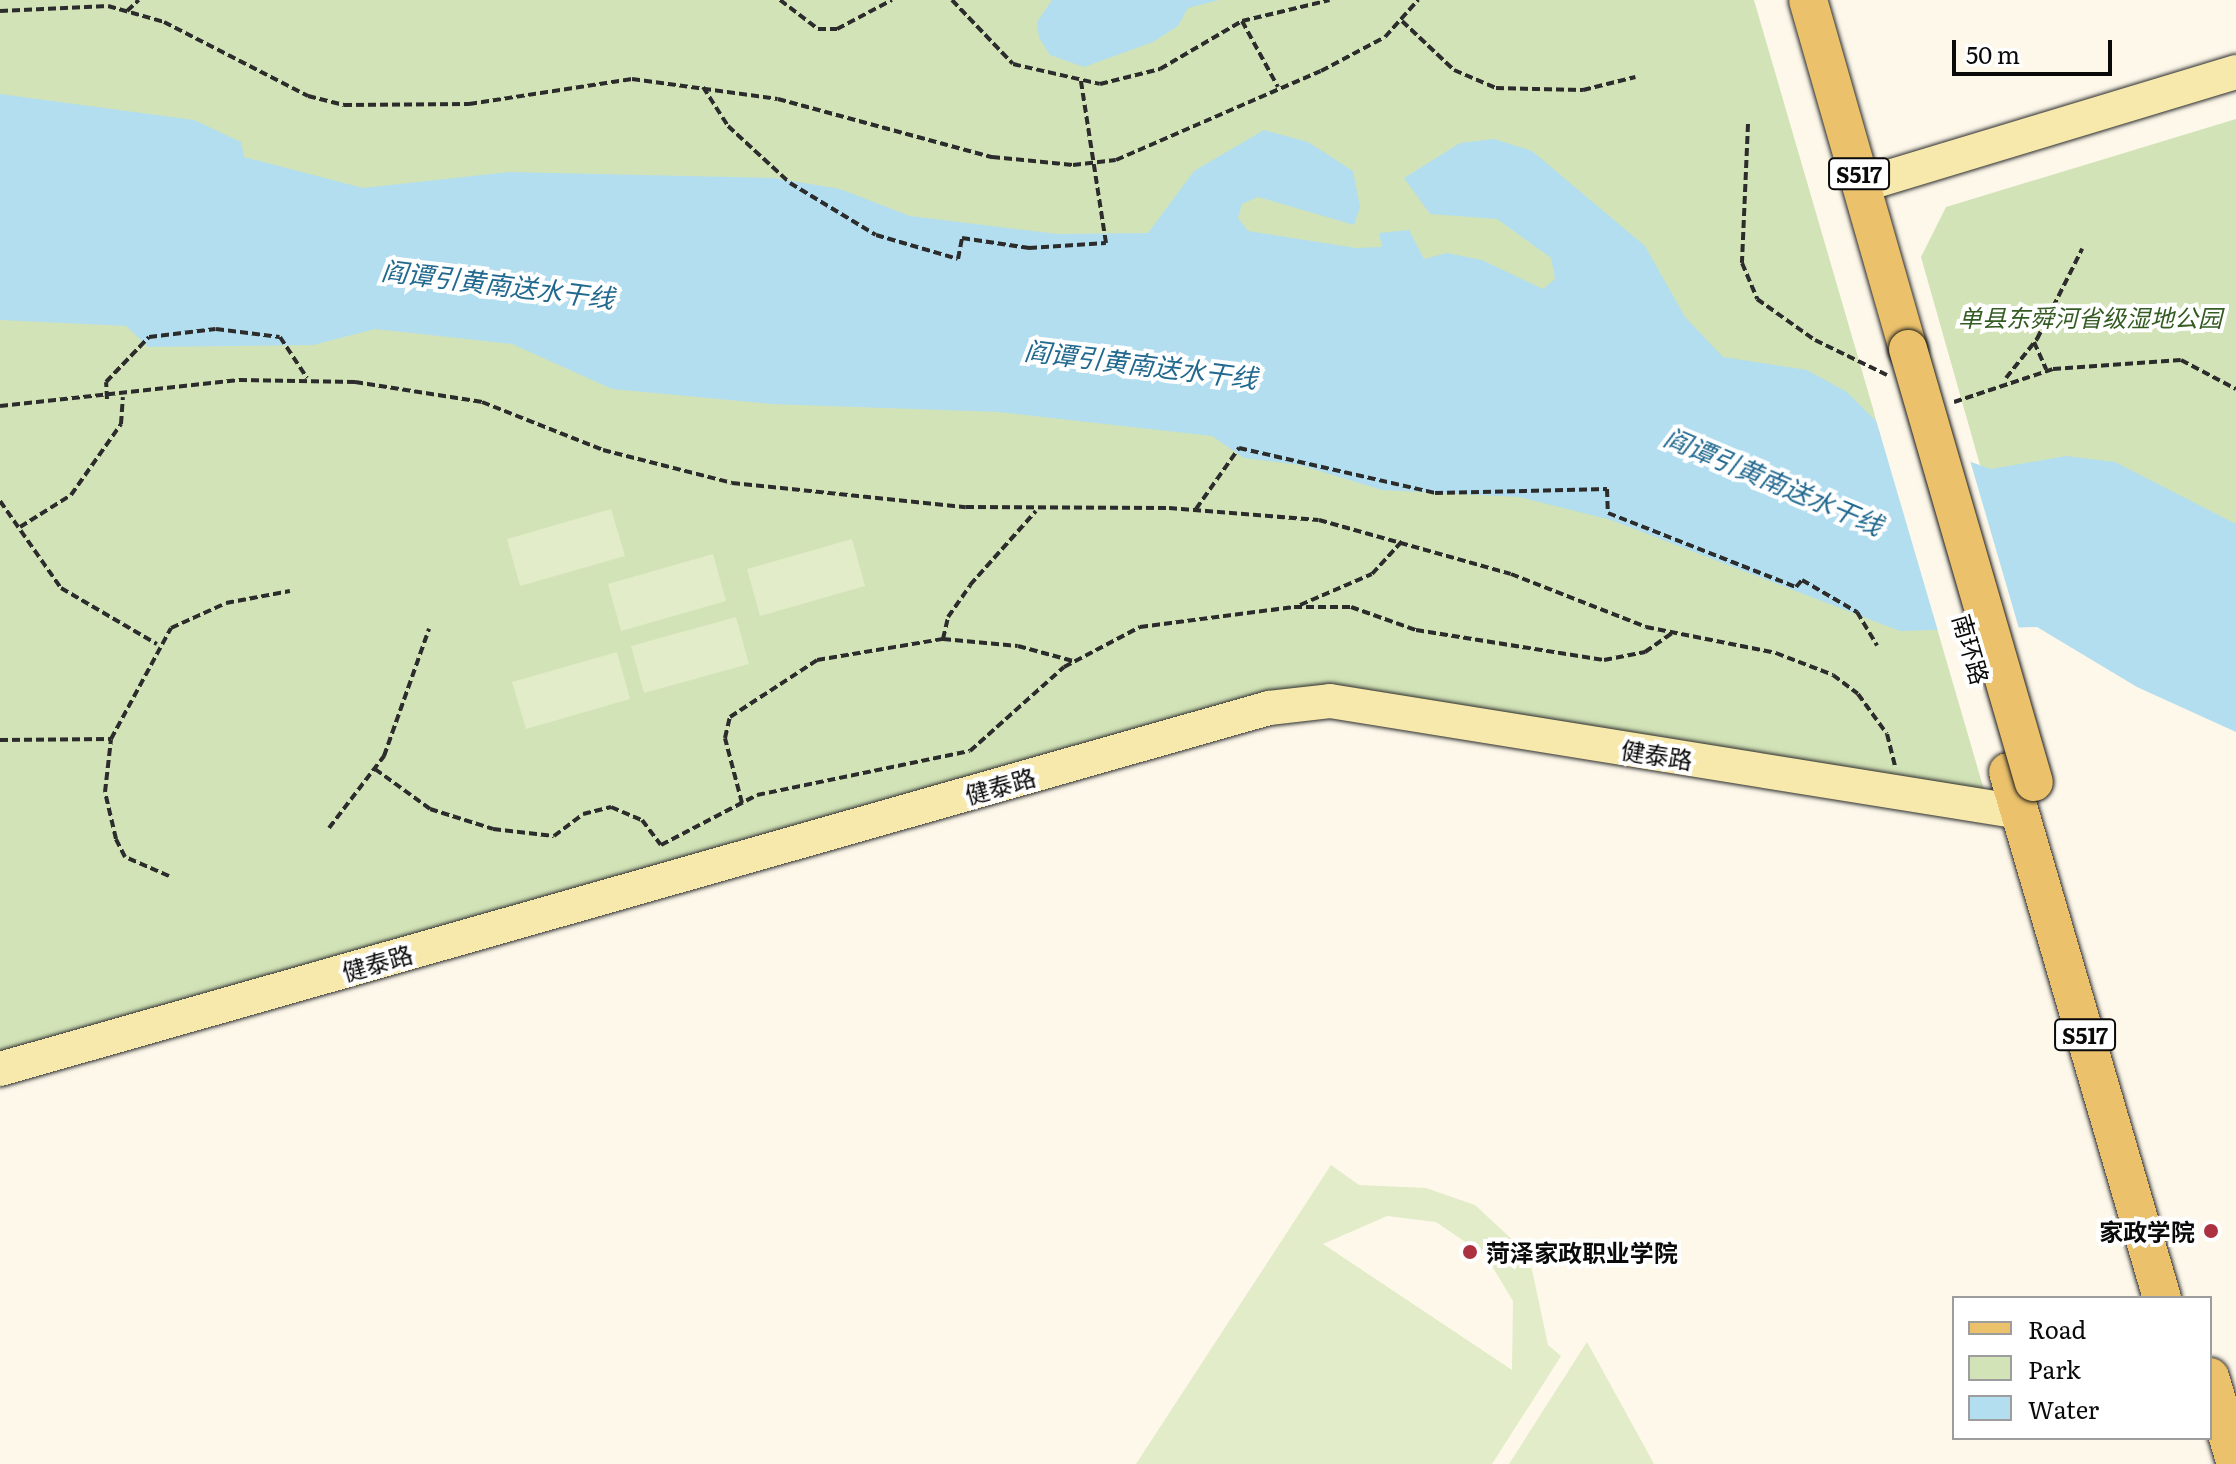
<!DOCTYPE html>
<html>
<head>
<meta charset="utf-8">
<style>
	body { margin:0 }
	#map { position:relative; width:2236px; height:1464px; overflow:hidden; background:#fdf8ea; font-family:Literata,"Noto Sans SC",serif }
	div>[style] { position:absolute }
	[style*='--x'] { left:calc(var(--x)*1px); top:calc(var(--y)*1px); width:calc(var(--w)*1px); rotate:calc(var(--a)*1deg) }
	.green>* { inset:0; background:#d2e3b7 }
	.pitch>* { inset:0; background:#e2ecc8 }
	.water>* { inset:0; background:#b3deef }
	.pier>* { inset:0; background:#fdf8ea }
	.path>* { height:4px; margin-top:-2px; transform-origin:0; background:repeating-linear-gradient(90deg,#2c2c2c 0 8px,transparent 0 12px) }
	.roads { filter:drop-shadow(0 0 2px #2c2c2c) drop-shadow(0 0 2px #2c2c2c) }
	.secondary>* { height:34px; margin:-17px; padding:0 17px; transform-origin:17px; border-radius:17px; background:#f7e8ab }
	.primary>* { height:38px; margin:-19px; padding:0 19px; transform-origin:19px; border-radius:19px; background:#ebc16b }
	.bridges { filter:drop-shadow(0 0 2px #1b1b1b) drop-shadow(0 0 2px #1b1b1b) }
	.primary-bridge>* { height:38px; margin:-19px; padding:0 19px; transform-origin:19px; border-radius:19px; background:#ebc16b }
	.dots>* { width:22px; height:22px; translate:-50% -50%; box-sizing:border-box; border:4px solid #fff; border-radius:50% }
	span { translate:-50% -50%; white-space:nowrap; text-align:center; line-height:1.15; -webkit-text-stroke:8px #fff; paint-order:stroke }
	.shield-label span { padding:2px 6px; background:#fff; border:2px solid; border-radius:6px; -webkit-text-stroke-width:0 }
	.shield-label { font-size:22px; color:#0a0a0a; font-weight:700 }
	.park-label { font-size:24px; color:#335b22; font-style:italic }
	.street-label { font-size:24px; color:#0a0a0a }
	.poi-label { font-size:24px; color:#0a0a0a; font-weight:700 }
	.right { translate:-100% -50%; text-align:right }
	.left { translate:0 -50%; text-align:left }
	.water-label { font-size:26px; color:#21698f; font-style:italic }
	.legend { position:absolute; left:1952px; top:1296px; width:260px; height:144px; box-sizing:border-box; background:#fff; border:2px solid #9d9d9d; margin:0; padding:10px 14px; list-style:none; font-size:24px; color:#0a0a0a }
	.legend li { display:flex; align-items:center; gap:16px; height:40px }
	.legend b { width:40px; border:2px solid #9d9d9d }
	.scale { position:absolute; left:1952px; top:40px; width:160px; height:36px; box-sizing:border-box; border:4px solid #0a0a0a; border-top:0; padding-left:10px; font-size:24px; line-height:28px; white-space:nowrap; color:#0a0a0a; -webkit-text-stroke:6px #fff; paint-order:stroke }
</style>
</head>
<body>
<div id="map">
	<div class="green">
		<i style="clip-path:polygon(0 0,1754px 0,1989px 807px,1330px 701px,0 1053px)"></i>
		<i style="clip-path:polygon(2236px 119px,2236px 645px,1980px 465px,1921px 257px,1946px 207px)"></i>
	</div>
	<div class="pitch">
		<i style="clip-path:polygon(611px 509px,625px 556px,520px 586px,507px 539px)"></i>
		<i style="clip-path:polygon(852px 539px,865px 586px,760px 616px,747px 569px)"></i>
		<i style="clip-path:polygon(713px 554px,726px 601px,621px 631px,608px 584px)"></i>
		<i style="clip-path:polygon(736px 617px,749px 664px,644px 693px,631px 646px)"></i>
		<i style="clip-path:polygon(617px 652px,630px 699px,526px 729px,512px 682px)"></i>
		<i style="clip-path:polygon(evenodd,1331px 1165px,1359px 1185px,1426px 1188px,1475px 1205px,1519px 1246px,1532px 1270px,1548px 1345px,1561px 1356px,1492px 1464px,1136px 1464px,1331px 1165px,1387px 1216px,1436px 1222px,1486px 1256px,1513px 1301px,1512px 1370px,1323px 1244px,1387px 1216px)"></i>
		<i style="clip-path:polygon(1587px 1342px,1654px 1464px,1509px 1464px)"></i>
	</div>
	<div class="water">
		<i style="clip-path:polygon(1052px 0,1219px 0,1188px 8px,1178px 26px,1153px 42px,1084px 67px,1050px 55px,1039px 38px,1037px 22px)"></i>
		<i style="clip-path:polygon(0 94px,194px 120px,241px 142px,244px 157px,363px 188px,509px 172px,774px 178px,840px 189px,910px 216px,1058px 234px,1148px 233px,1194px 171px,1264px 130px,1308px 142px,1353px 171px,1360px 207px,1354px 225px,1258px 197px,1242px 204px,1238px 218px,1248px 231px,1356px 248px,1382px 247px,1379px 233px,1409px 230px,1424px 259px,1447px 253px,1482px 260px,1543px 289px,1555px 279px,1551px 258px,1497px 219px,1430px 214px,1404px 178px,1460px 143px,1494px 139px,1532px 151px,1645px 246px,1685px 317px,1723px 357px,1807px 370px,1847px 392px,1888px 433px,1991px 469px,2066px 456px,2115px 462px,2236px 524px,2236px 732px,2137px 687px,2037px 627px,1900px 631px,1611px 520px,1519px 497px,1382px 490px,1300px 465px,1244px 458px,1212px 436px,999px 412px,771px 404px,612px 389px,512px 344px,375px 329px,313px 345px,148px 347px,126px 326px,0 320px)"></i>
	</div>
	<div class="pier">
		<i style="clip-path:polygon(1874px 413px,1890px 429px,1969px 457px,2020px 632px,1938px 631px)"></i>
	</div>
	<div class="path">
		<i style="--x:780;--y:0;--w:48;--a:37.3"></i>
		<i style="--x:818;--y:29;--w:19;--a:0"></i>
		<i style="--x:837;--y:29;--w:62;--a:-27.8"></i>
		<i style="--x:952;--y:0;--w:88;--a:46.4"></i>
		<i style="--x:1013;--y:64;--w:89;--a:12.9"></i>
		<i style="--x:1100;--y:84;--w:62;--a:-14"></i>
		<i style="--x:1160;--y:69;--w:95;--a:-30.3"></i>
		<i style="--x:1242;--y:21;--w:90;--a:-13.4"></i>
		<i style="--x:0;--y:11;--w:108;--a:-2.7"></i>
		<i style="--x:108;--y:6;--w:58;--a:15.9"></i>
		<i style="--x:164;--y:22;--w:162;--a:27.2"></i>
		<i style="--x:308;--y:96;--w:37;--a:14"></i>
		<i style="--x:344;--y:105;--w:125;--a:-0.5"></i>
		<i style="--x:469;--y:104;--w:165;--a:-8.7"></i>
		<i style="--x:632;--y:79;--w:147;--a:7.8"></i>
		<i style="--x:778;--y:99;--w:222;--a:15.2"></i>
		<i style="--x:992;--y:157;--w:81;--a:5.6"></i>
		<i style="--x:1073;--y:165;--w:43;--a:-6.6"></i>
		<i style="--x:1116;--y:160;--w:223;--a:-23.5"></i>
		<i style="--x:1321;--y:71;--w:72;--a:-28"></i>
		<i style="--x:1385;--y:37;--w:50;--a:-48.3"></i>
		<i style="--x:127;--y:11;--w:16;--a:-43"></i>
		<i style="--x:1242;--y:21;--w:75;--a:61.4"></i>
		<i style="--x:1402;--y:21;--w:71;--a:43.3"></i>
		<i style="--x:1454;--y:70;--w:46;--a:23.2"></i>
		<i style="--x:1496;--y:88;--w:87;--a:1.3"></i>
		<i style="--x:1583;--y:90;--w:54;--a:-14"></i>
		<i style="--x:703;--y:87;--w:46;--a:57.3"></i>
		<i style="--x:728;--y:126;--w:84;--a:42.6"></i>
		<i style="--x:790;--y:183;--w:100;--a:31.2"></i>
		<i style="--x:876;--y:235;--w:85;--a:16.3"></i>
		<i style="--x:958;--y:259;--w:21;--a:-79"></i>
		<i style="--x:962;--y:238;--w:68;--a:8.5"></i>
		<i style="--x:1029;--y:248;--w:77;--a:-3.7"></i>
		<i style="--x:1106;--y:243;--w:164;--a:-98.8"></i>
		<i style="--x:1748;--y:124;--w:139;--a:92.5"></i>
		<i style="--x:1742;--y:263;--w:39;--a:67"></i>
		<i style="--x:1757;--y:299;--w:71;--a:35.3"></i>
		<i style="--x:1815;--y:340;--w:80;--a:25.9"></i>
		<i style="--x:2034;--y:342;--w:30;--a:66"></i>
		<i style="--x:2006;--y:378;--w:50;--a:-51.5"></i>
		<i style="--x:2037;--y:339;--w:101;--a:-63.4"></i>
		<i style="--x:107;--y:399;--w:17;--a:-93"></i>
		<i style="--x:106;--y:382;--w:62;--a:-46.3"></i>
		<i style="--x:149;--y:337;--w:67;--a:-6.8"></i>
		<i style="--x:216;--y:329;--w:64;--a:7.1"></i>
		<i style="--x:280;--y:337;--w:49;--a:56.6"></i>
		<i style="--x:1954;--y:402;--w:104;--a:-18.4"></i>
		<i style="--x:2053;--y:369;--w:128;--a:-4"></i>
		<i style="--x:2181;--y:360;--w:62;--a:27.8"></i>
		<i style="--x:0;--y:406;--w:240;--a:-6.2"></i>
		<i style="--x:239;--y:380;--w:116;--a:1"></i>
		<i style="--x:355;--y:382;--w:129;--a:8.9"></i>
		<i style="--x:482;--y:402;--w:130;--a:21.6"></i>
		<i style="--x:603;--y:450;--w:133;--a:14.3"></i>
		<i style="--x:732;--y:483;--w:235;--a:5.9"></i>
		<i style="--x:966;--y:507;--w:203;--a:0.3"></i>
		<i style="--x:1169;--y:508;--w:150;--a:4.6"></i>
		<i style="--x:1319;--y:520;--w:199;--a:15.7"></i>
		<i style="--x:1511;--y:574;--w:145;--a:21.4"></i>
		<i style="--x:1646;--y:627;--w:133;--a:11.3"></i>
		<i style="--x:1776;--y:653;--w:61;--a:21.1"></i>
		<i style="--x:1833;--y:675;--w:31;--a:37"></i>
		<i style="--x:1858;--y:694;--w:49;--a:54.1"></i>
		<i style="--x:1887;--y:734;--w:33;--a:76"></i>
		<i style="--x:0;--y:501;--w:106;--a:55"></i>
		<i style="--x:61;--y:588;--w:111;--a:30.3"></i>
		<i style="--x:1196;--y:509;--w:75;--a:-54.8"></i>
		<i style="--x:1239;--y:448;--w:201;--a:12.9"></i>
		<i style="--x:1435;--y:493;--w:172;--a:-1.3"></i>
		<i style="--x:1607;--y:489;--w:24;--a:88"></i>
		<i style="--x:1608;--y:513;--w:202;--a:21.5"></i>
		<i style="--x:1796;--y:587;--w:9;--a:-49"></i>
		<i style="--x:1802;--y:580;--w:64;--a:30.2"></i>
		<i style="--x:1857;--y:612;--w:39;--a:59"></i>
		<i style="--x:20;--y:527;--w:60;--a:-32.1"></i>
		<i style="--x:71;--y:495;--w:87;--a:-54.8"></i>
		<i style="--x:121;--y:424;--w:27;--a:-86"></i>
		<i style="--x:1300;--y:605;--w:78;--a:-23.3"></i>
		<i style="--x:1372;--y:574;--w:46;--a:-47.6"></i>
		<i style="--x:943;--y:639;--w:23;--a:-77"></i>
		<i style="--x:948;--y:617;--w:39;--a:-55"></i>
		<i style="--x:970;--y:585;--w:99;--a:-48.3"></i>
		<i style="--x:0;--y:740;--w:111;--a:-0.5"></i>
		<i style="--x:375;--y:769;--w:68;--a:36"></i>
		<i style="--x:430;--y:809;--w:66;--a:17.6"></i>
		<i style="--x:493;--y:829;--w:61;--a:6.5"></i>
		<i style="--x:554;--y:836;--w:36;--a:-37"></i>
		<i style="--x:583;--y:814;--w:29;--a:-14"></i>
		<i style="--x:611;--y:807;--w:34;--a:23"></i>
		<i style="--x:642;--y:820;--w:31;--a:53"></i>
		<i style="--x:661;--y:845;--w:108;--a:-27.5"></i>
		<i style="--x:757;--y:795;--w:217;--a:-11.7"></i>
		<i style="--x:970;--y:751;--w:126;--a:-41.8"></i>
		<i style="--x:1064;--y:667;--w:86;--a:-27.8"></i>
		<i style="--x:1140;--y:627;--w:155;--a:-7.4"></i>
		<i style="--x:1294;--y:607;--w:57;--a:0"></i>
		<i style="--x:1351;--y:607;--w:69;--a:19.5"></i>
		<i style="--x:1416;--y:630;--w:190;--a:9.1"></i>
		<i style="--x:1604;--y:660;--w:42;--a:-11"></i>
		<i style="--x:1645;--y:652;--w:33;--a:-35"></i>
		<i style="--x:742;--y:803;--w:67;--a:-104.7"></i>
		<i style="--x:725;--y:738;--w:22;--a:-77"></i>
		<i style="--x:730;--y:717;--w:104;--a:-33.2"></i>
		<i style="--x:817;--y:660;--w:128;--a:-9.5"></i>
		<i style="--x:943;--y:639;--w:75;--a:5.3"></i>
		<i style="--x:1018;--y:646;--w:57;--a:15.3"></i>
		<i style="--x:329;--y:828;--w:91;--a:-52.6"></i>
		<i style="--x:384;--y:756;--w:135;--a:-70.5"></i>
		<i style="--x:169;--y:876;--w:48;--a:-156.6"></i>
		<i style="--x:125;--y:857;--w:20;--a:-117"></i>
		<i style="--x:116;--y:839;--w:48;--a:-103.2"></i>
		<i style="--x:105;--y:792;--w:53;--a:-83.5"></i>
		<i style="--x:111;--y:739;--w:126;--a:-61.6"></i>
		<i style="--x:171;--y:628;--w:60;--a:-24.4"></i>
		<i style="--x:226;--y:603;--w:65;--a:-10.6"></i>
	</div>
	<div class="roads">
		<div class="secondary">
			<i style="--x:1862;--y:185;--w:391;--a:-16.8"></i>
			<i style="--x:0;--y:1069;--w:1319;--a:-15.88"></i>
			<i style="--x:1269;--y:708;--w:61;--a:-6.5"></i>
			<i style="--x:1330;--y:701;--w:699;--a:9.14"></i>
		</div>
		<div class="primary">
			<i style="--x:1808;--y:0;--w:363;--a:74"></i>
			<i style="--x:2008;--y:772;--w:548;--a:73.68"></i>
			<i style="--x:2210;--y:1377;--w:91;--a:73.4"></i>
		</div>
	</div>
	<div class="bridges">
		<div class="primary-bridge">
			<i style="--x:1908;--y:349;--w:451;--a:73.8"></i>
		</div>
	</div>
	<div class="dots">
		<i style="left:2211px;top:1231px;background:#ac3141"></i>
		<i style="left:1470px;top:1252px;background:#ac3141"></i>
	</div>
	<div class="shield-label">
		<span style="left:1859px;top:174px">S517</span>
		<span style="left:2085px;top:1035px">S517</span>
	</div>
	<div class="park-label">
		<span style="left:2090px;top:317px">单县东舜河省级湿地公园</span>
	</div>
	<div class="street-label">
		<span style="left:1972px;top:649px;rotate:74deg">南环路</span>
		<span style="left:1657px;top:754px;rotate:9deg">健泰路</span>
		<span style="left:1000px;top:785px;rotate:-16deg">健泰路</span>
		<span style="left:377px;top:962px;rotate:-16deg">健泰路</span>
	</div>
	<div class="poi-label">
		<span class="right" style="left:2195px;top:1231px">家政学院</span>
		<span class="left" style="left:1486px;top:1252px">菏泽家政职业学院</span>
	</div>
	<div class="water-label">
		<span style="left:498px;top:283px;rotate:7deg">阎谭引黄南送水干线</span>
		<span style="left:1141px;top:363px;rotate:7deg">阎谭引黄南送水干线</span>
		<span style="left:1774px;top:480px;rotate:23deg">阎谭引黄南送水干线</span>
	</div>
	<ul class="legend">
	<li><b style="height:10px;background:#ebc16b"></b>Road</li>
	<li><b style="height:22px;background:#d2e3b7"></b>Park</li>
	<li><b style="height:22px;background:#b3deef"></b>Water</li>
	</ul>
	<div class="scale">50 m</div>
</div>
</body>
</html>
